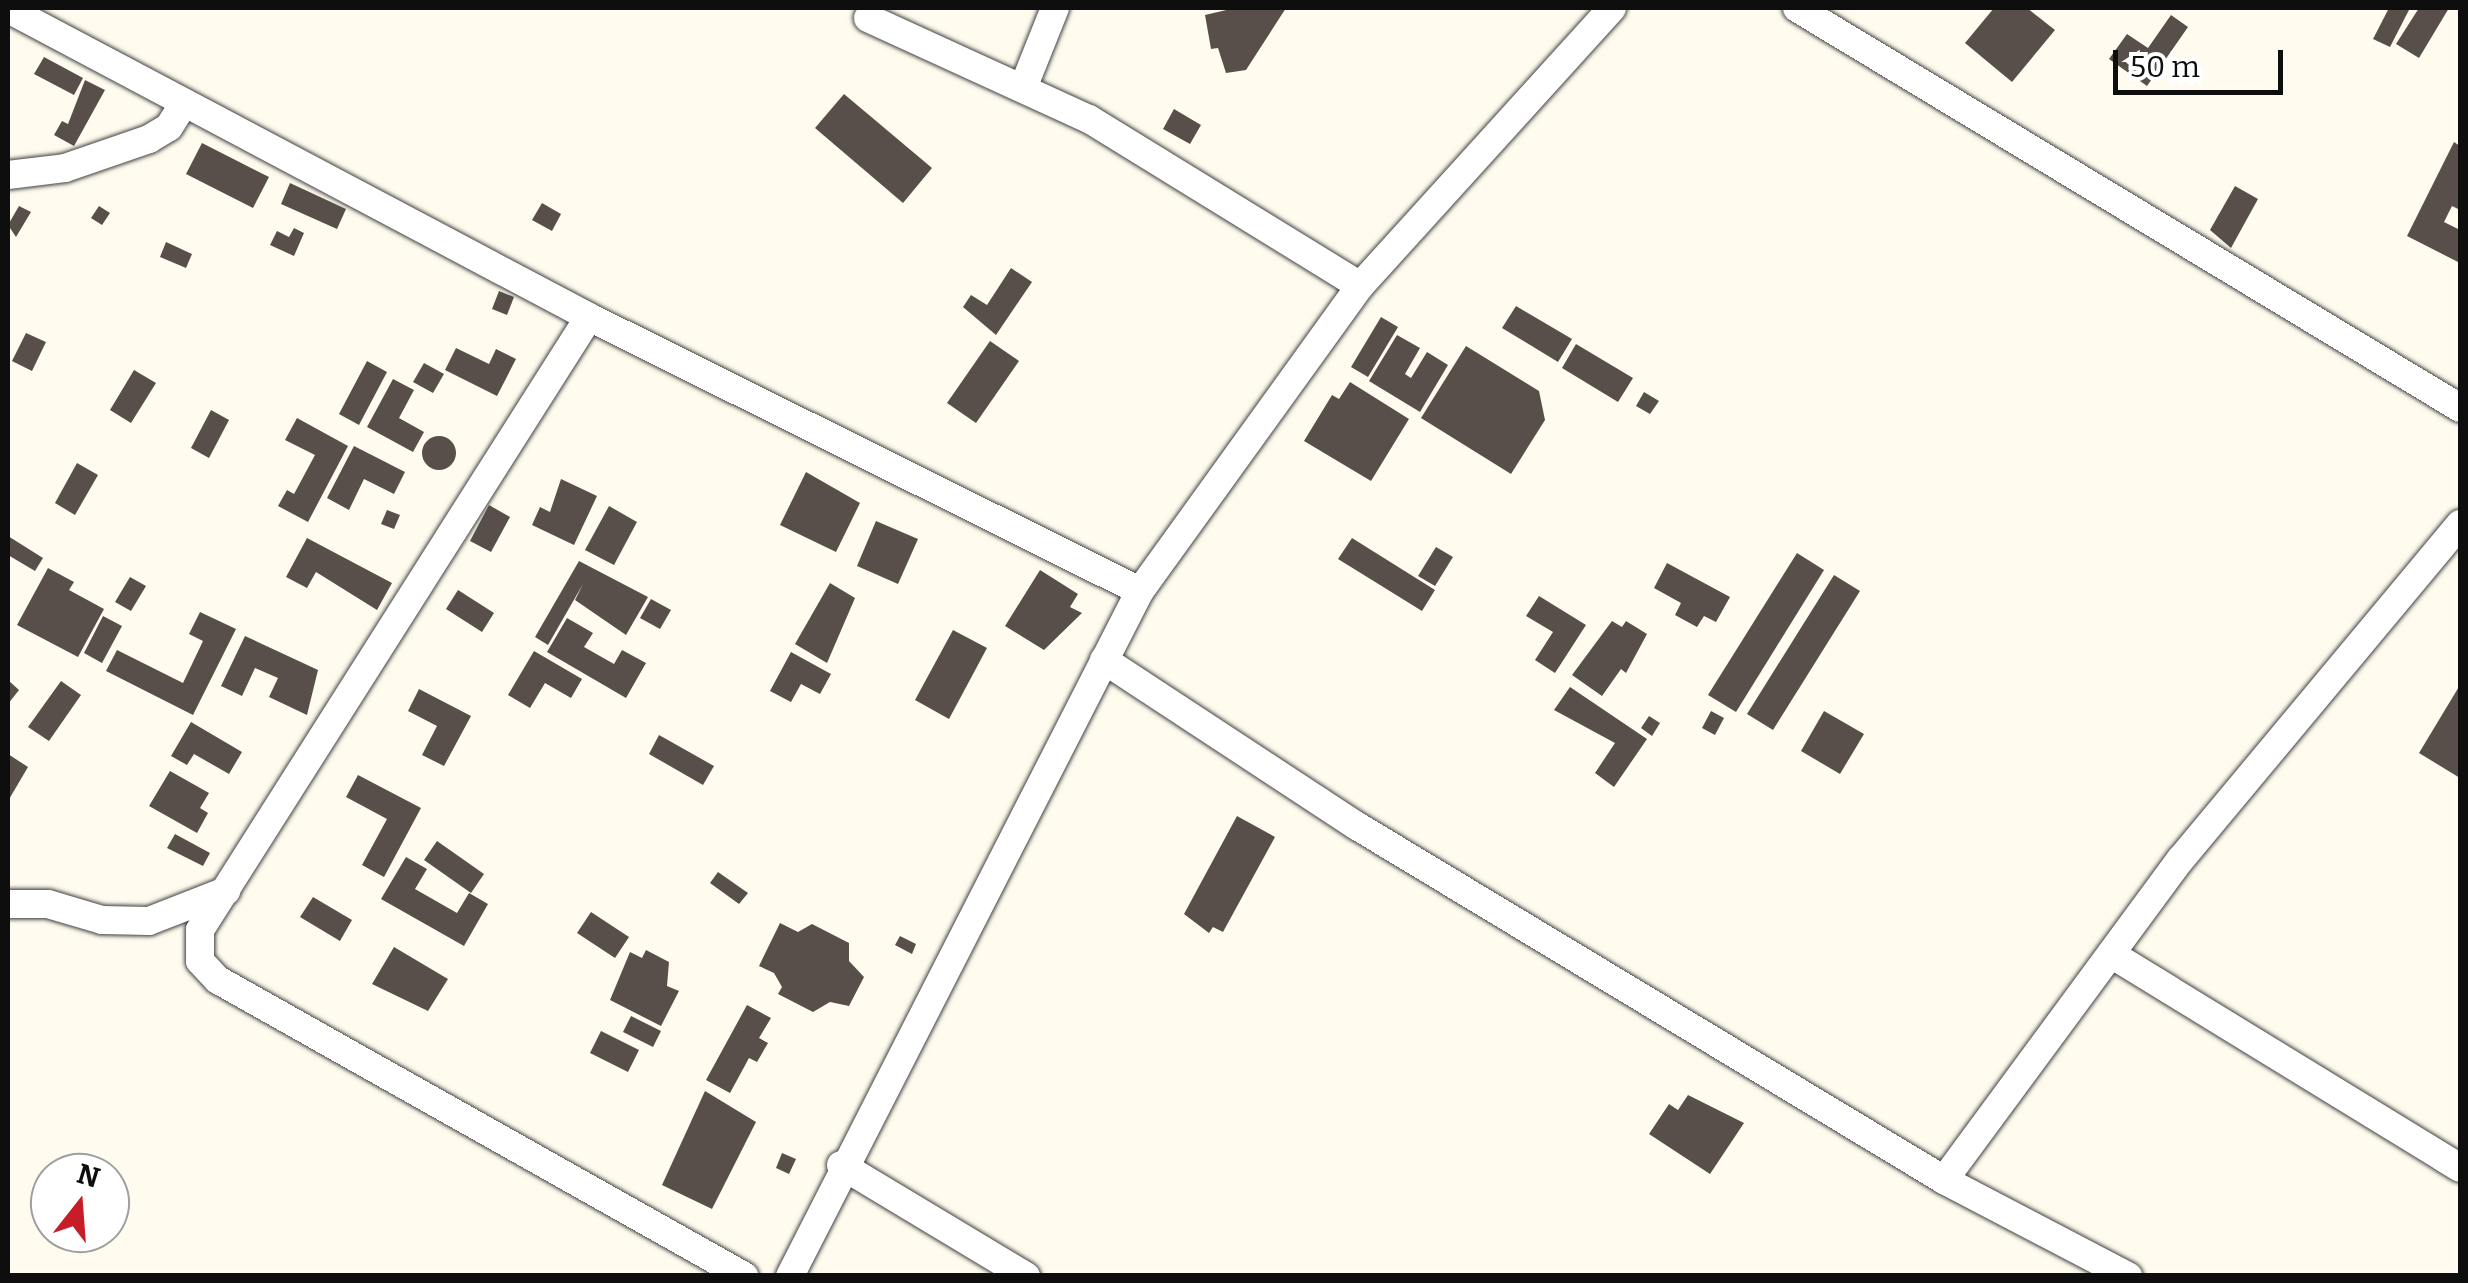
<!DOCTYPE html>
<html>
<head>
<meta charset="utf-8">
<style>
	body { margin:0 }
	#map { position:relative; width:2468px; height:1283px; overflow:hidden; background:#fffcef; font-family:Bitter,serif }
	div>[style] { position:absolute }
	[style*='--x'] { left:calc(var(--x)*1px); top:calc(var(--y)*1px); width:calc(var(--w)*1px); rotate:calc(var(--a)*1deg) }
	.building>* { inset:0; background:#584f4a }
	.round { border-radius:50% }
	.roads { filter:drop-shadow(0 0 2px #414141) drop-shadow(0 0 2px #414141) }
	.minor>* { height:28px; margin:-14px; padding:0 14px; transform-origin:14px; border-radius:14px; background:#fff }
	span { translate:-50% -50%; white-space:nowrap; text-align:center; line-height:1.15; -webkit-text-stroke:10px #fff; paint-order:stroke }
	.frame { position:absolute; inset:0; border:10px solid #0e0e0e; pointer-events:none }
	.north { position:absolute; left:30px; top:1153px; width:100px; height:100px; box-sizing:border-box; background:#fff; border:2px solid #9f9f9f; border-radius:50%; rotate:17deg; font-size:28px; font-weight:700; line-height:40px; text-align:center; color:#0e0e0e }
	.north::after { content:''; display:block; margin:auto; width:35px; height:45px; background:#c71d29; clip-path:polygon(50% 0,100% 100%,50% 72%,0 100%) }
	.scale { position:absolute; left:2113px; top:50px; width:170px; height:45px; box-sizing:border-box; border:5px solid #0e0e0e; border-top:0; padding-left:12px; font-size:30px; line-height:35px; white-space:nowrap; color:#0e0e0e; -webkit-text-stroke:8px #fff; paint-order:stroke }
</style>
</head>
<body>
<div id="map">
	<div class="building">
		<i style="clip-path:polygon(1235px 8px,1286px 8px,1246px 70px,1226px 73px,1218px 48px,1211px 49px,1205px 15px)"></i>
		<i style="clip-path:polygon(1994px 8px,2027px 8px,2055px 30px,2012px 82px,1965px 43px)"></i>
		<i style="clip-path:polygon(2389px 8px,2410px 8px,2390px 47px,2373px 39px)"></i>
		<i style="clip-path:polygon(2419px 8px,2449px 8px,2419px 58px,2396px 44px)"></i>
		<i style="clip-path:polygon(2171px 15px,2188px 27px,2147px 86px,2109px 59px,2127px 34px,2148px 48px)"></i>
		<i style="clip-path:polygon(44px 57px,83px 78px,74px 95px,34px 74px)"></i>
		<i style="clip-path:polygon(85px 80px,105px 90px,74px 146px,54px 135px,62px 121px,68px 124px)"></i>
		<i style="clip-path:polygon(844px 94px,932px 168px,903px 203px,815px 128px)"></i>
		<i style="clip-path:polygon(1174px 109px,1201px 125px,1190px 144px,1163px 129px)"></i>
		<i style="clip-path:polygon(2454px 142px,2460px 146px,2460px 210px,2452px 206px,2444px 222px,2460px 230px,2460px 263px,2407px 236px)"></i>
		<i style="clip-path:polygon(202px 143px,269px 177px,253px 208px,186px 174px)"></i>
		<i style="clip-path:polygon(290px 183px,346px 209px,337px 229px,281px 204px)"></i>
		<i style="clip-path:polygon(2235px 186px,2258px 199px,2231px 248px,2210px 230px)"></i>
		<i style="clip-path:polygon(542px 203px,561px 214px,552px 231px,532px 220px)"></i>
		<i style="clip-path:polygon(19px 206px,31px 212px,16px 237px,8px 225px)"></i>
		<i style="clip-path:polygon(99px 206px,110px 213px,102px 225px,91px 218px)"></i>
		<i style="clip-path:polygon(294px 228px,304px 233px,294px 256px,270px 245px,277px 231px,289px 237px)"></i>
		<i style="clip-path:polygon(166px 242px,192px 254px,186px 268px,160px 257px)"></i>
		<i style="clip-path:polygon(1011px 268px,1032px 282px,996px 335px,963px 307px,971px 295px,987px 305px)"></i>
		<i style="clip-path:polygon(499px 291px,514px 297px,507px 315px,492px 309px)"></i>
		<i style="clip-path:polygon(1516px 306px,1572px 339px,1558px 362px,1502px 328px)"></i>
		<i style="clip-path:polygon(1381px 317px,1398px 327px,1368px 377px,1351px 367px)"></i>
		<i style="clip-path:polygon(26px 333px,46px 342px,32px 371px,12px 361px)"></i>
		<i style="clip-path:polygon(1397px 335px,1420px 348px,1405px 374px,1411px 378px,1427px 352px,1448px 365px,1420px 412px,1369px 381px)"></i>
		<i style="clip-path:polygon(990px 341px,1019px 361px,976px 423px,947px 403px)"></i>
		<i style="clip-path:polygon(1576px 344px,1633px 378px,1618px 402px,1562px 368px)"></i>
		<i style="clip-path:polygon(1466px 346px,1539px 391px,1545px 420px,1511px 474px,1421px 418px)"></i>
		<i style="clip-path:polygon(456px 348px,489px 364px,496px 349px,516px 359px,497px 396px,445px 370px)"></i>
		<i style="clip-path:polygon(367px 361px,387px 372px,359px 425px,339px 414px)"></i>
		<i style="clip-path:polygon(424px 363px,444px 374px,433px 393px,413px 382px)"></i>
		<i style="clip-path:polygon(134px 370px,156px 383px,131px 423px,110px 410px)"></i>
		<i style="clip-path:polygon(393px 379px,414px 390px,399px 418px,424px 432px,413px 452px,367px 427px)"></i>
		<i style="clip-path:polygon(1350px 382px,1409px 419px,1371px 481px,1304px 441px,1332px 395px,1339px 399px)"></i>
		<i style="clip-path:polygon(1644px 392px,1659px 401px,1650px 414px,1636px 406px)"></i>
		<i style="clip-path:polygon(211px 410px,229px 420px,209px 458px,191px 448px)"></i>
		<i style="clip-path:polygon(297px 418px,348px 446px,308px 522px,278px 506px,287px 490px,294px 494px,315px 455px,285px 440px)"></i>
		<i class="round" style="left:422px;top:436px;width:34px;height:34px"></i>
		<i style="clip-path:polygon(354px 446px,405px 472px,394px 494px,364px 479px,349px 510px,327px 498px)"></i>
		<i style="clip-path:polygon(77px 463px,98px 475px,75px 515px,55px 503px)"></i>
		<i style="clip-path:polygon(806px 472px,860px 503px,836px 552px,780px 525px)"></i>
		<i style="clip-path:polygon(561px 479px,597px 496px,574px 545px,532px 525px,540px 507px,550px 512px)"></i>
		<i style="clip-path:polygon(489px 505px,510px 517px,491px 552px,470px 541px)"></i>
		<i style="clip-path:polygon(609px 506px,637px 522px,614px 565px,585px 550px)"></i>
		<i style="clip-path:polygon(387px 510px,400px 515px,394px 529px,381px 524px)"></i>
		<i style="clip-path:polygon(876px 521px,918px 539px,898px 584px,857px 566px)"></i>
		<i style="clip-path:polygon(8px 536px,43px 558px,35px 571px,8px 555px)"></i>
		<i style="clip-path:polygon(307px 538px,392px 583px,377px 610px,316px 572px,307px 588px,286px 577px)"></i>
		<i style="clip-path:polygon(1352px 538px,1435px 590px,1422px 611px,1338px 559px)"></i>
		<i style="clip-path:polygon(1436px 547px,1453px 557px,1435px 586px,1418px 576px)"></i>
		<i style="clip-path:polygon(1797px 553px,1824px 570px,1736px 712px,1708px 695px)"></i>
		<i style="clip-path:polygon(579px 561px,648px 597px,626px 635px,575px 600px,583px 584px,548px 645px,535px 637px)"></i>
		<i style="clip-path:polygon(1667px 563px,1730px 597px,1716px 622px,1704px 616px,1697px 627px,1675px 615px,1681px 603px,1654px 588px)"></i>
		<i style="clip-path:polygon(48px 568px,74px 582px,69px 590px,104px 609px,78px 657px,17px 625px)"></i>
		<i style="clip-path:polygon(1040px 570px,1078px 594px,1070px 607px,1082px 613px,1044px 650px,1005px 626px)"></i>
		<i style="clip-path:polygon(1834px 575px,1860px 591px,1773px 730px,1747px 714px)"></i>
		<i style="clip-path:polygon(130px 577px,146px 586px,131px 611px,115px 602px)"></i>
		<i style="clip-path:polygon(830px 583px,855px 598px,827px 663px,795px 644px)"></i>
		<i style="clip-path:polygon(458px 590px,494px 613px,482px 632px,446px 609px)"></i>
		<i style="clip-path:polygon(1539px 596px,1586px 625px,1555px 673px,1535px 660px,1553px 632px,1526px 616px)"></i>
		<i style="clip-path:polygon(651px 599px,671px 610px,660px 629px,640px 618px)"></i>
		<i style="clip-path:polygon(200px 612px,236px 629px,193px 715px,106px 671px,117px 650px,183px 683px,203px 641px,189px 634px)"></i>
		<i style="clip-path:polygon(103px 616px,122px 626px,102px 663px,84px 653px)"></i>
		<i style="clip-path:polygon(567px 618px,593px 633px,584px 647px,614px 664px,622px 650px,646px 663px,626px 698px,547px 652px)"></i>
		<i style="clip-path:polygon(1612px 621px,1622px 627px,1626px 621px,1647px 634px,1626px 673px,1621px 669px,1602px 696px,1572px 675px)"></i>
		<i style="clip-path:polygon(953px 630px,987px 648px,949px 719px,915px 700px)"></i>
		<i style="clip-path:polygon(245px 636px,318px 670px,307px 715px,269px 697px,278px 678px,255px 668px,242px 696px,221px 686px)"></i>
		<i style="clip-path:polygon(534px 651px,582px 679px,571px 698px,545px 683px,530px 708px,508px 695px)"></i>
		<i style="clip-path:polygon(791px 652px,831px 674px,820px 694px,801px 684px,791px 702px,770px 691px)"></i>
		<i style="clip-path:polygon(8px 680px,19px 690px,8px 704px)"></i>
		<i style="clip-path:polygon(61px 681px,81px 695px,49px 741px,28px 727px)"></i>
		<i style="clip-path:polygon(2460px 685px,2460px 778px,2419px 753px)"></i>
		<i style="clip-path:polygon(1570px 687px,1647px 739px,1614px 787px,1595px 773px,1615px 743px,1554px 710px)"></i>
		<i style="clip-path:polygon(419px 689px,471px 716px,444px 766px,422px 755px,437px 726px,408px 711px)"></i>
		<i style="clip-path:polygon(1711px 711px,1724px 718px,1715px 735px,1702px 728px)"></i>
		<i style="clip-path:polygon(1824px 711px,1864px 734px,1840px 774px,1801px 751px)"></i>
		<i style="clip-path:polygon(1649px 716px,1660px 723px,1652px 736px,1641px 728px)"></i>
		<i style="clip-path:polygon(191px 722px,242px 752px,229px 774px,194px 754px,187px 765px,171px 756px)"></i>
		<i style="clip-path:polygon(659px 735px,714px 766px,703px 785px,649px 754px)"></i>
		<i style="clip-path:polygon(8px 754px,28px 767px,8px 801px)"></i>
		<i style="clip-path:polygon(170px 771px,209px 793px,200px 808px,208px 813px,197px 833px,149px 806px)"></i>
		<i style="clip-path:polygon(358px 775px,421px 808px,384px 877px,362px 865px,387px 819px,346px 797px)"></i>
		<i style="clip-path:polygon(1237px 816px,1275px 837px,1223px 932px,1213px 927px,1209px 933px,1184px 914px)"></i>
		<i style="clip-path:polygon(175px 834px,210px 853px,203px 866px,167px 848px)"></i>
		<i style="clip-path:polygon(437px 841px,484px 874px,471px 893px,424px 860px)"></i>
		<i style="clip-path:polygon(406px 857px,427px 869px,415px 889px,457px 913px,469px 893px,488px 904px,464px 946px,381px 899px)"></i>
		<i style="clip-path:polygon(718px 872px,748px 893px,739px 904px,710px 883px)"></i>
		<i style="clip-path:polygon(313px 897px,352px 920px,340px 941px,300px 917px)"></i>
		<i style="clip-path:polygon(591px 912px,629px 937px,615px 958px,577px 933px)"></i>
		<i style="clip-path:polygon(780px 923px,798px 932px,812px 924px,849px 943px,849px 961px,864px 977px,849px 1006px,830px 1002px,813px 1012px,778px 994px,782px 987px,774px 973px,759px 966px)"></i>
		<i style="clip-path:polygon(900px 936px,916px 944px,912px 954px,895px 945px)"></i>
		<i style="clip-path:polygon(394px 947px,448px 979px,428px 1011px,372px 984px)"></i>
		<i style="clip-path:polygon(646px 950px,669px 962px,667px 986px,679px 991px,661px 1026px,610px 1000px,630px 952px,642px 958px)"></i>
		<i style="clip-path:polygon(747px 1005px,771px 1018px,759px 1038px,768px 1043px,757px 1062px,749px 1058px,730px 1093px,706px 1080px)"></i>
		<i style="clip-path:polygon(631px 1016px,661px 1031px,653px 1047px,623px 1032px)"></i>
		<i style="clip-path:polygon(601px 1031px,639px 1050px,628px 1072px,590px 1053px)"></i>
		<i style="clip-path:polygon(705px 1091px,756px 1122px,712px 1209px,662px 1185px)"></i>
		<i style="clip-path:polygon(1688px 1095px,1744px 1123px,1710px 1174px,1649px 1134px,1669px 1104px,1678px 1110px)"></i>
		<i style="clip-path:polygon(782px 1153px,796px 1159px,789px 1174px,776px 1168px)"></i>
	</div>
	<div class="roads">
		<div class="minor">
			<i style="--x:1797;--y:8;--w:774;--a:31.1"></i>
			<i style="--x:8;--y:9;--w:658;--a:27.93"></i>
			<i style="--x:589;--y:317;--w:615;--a:26.44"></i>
			<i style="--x:868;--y:18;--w:243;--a:24.6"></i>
			<i style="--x:1089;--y:119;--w:318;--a:31.6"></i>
			<i style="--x:1023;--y:88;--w:86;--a:-68.2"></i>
			<i style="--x:8;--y:175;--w:57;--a:-7"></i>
			<i style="--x:65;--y:168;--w:89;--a:-19"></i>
			<i style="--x:149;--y:139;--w:23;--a:-31"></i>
			<i style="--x:169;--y:127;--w:28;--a:-58"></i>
			<i style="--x:589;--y:317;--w:726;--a:122.4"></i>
			<i style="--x:200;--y:930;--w:31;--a:90"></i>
			<i style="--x:200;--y:961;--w:26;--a:47"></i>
			<i style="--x:218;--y:980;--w:604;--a:29.37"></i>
			<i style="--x:1104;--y:660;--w:303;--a:33.3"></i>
			<i style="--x:1357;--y:826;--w:685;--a:31.09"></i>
			<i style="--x:1944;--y:1180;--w:208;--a:27.6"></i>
			<i style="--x:8;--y:904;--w:40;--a:0"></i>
			<i style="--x:48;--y:904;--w:56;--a:16.5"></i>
			<i style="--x:102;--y:920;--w:47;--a:1.2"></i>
			<i style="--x:149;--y:921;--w:83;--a:-21.3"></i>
			<i style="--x:2111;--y:954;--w:409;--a:31.5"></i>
			<i style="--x:841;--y:1165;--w:216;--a:31"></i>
			<i style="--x:1944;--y:1180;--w:399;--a:-53.6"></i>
			<i style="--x:2181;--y:859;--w:436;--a:-50.2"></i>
			<i style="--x:790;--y:1276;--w:769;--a:-62.94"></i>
			<i style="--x:1140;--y:591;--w:376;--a:-54.2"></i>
			<i style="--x:1360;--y:286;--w:375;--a:-47.8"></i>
		</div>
	</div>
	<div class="frame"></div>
	<div class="north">N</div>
	<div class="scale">50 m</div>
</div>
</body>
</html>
